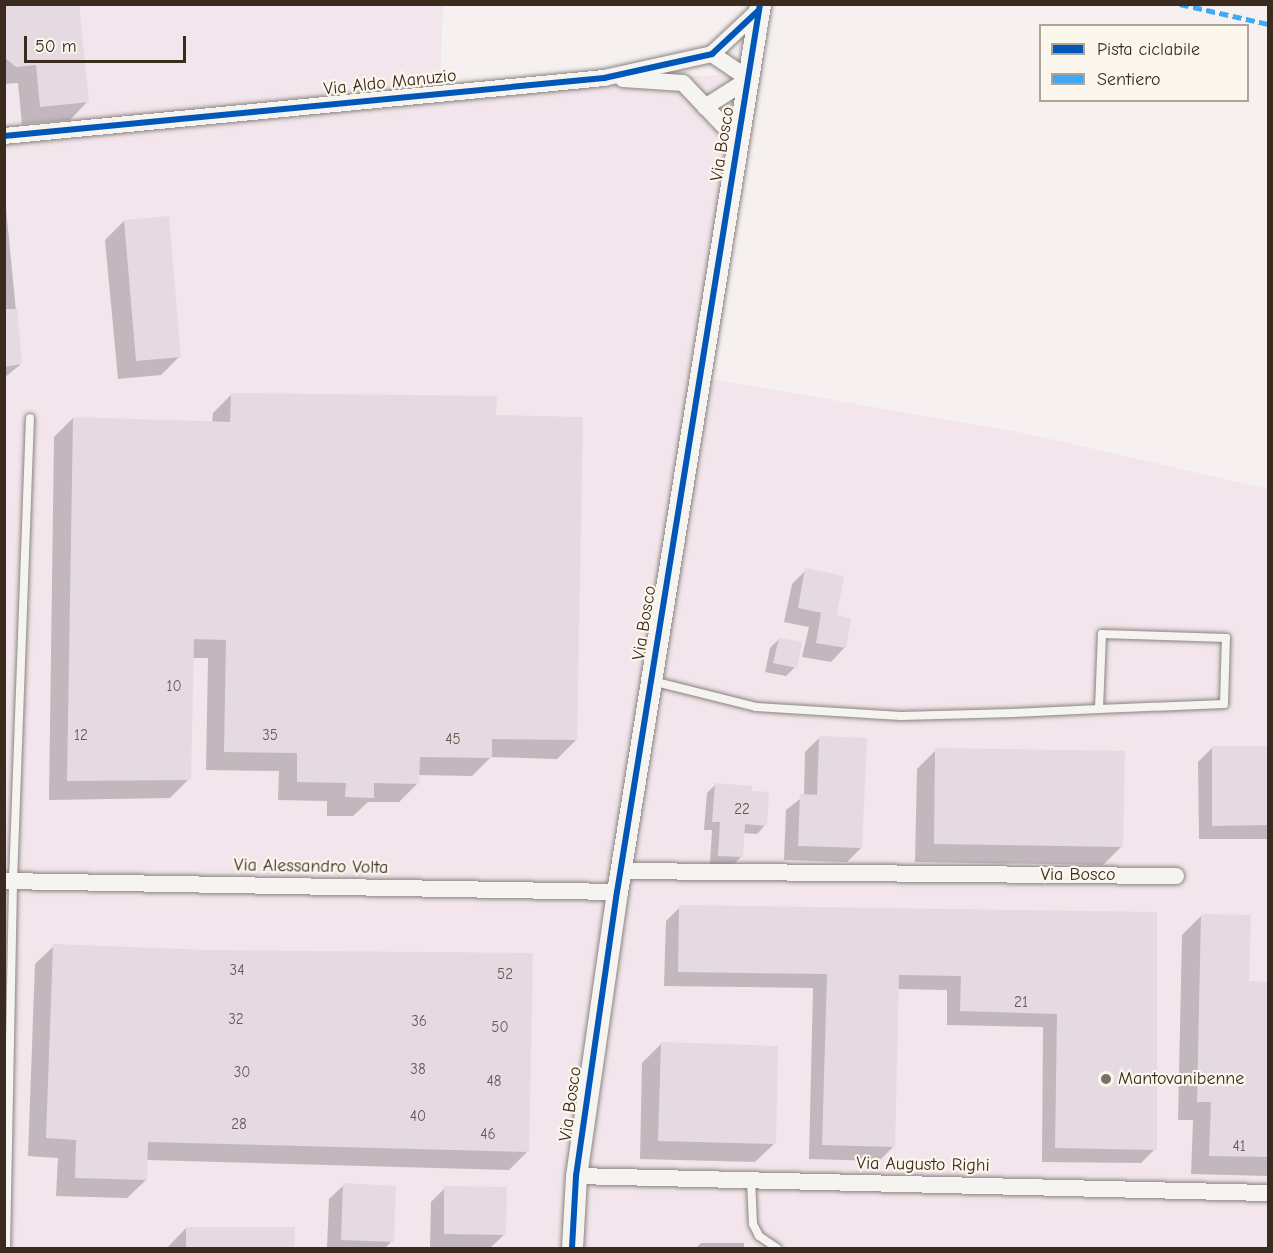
<!DOCTYPE html>
<html>
<head>
<meta charset="utf-8">
<style>
	body { margin:0 }
	#map { position:relative; width:1273px; height:1253px; overflow:hidden; background:#f6f0f0; font-family:"Comic Neue",sans-serif }
	div>[style] { position:absolute }
	[style*='--x'] { left:calc(var(--x)*1px); top:calc(var(--y)*1px); width:calc(var(--w)*1px); rotate:calc(var(--a)*1deg) }
	.built>* { inset:0; background:#f2e5eb }
	.shadow>* { inset:0; background:#0003 }
	.building>* { inset:0; background:#e5dae1 }
	.roads { filter:drop-shadow(0 0 2px #8a8481) drop-shadow(0 0 2px #8a8481) }
	.service>* { height:8px; margin:-4px; padding:0 4px; transform-origin:4px; border-radius:4px; background:#f6f4f1 }
	.minor>* { height:16px; margin:-8px; padding:0 8px; transform-origin:8px; border-radius:8px; background:#f6f4f1 }
	.tertiary>* { height:21px; margin:-10.5px; padding:0 10.5px; transform-origin:10.5px; border-radius:10.5px; background:#f6f4f1 }
	.quiet>* { height:4.5px; margin-top:-2.25px; transform-origin:0; background:repeating-linear-gradient(90deg,#3fa9f5 0 9px,transparent 0 13.5px) }
	.cycleway>* { height:6px; margin:-3px; padding:0 3px; transform-origin:3px; border-radius:3px; background:#0057b8 }
	.dots>* { width:16px; height:16px; translate:-50% -50%; box-sizing:border-box; border:3px solid #fbf7ec; border-radius:50% }
	span { translate:-50% -50%; white-space:nowrap; text-align:center; line-height:1.15; -webkit-text-stroke:4.5px #fbf7ec; paint-order:stroke }
	.number-label { font-size:15px; color:#675851 }
	.number-label span { -webkit-text-stroke-width:0 }
	.street-label { font-size:18px; color:#3b2a1e }
	.poi-label { font-size:18px; color:#3b2a1e }
	.left { translate:0 -50%; text-align:left }
	.frame { position:absolute; inset:0; border:6px solid #3b2a1e; pointer-events:none }
	.legend { position:absolute; left:1039px; top:24px; width:210px; height:78px; box-sizing:border-box; background:#fbf7ec; border:2px solid #aea59a; margin:0; padding:8px 10px; list-style:none; font-size:18px; color:#3b2a1e }
	.legend li { display:flex; align-items:center; gap:12px; height:30px }
	.legend b { width:30px; border:2px solid #aea59a }
	.scale { position:absolute; left:24px; top:36px; width:162px; height:27px; box-sizing:border-box; border:3px solid #3b2a1e; border-top:0; padding-left:8px; font-size:18px; line-height:21px; white-space:nowrap; color:#3b2a1e; -webkit-text-stroke:4px #fbf7ec; paint-order:stroke }
</style>
</head>
<body>
<div id="map">
	<div class="built">
		<i style="clip-path:polygon(5px 5px,443px 5px,440px 87px,745px 74px,712px 379px,1028px 434px,1268px 489px,1268px 1248px,5px 1248px)"></i>
	</div>
	<div class="shadow">
		<i style="clip-path:polygon(4px 4px,87px 102px,70px 120px,22px 124px,18px 83px,4px 84px)"></i>
		<i style="clip-path:polygon(6px 208px,21px 364px,4px 378px,4px 208px)"></i>
		<i style="clip-path:polygon(124px 221px,180px 356px,161px 375px,118px 379px,105px 240px)"></i>
		<i style="clip-path:polygon(232px 394px,495px 417px,576px 740px,557px 759px,491px 757px,472px 776px,418px 775px,418px 783px,399px 802px,368px 802px,353px 816px,327px 816px,327px 801px,278px 800px,279px 771px,206px 770px,208px 658px,192px 658px,189px 779px,170px 798px,49px 800px,54px 437px,73px 418px,212px 423px,213px 413px)"></i>
		<i style="clip-path:polygon(806px 570px,835px 617px,845px 647px,831px 662px,802px 657px,809px 627px,784px 622px,792px 584px)"></i>
		<i style="clip-path:polygon(779px 639px,795px 667px,786px 676px,765px 672px,770px 648px)"></i>
		<i style="clip-path:polygon(819px 738px,861px 848px,847px 862px,784px 860px,786px 810px,804px 796px,805px 752px)"></i>
		<i style="clip-path:polygon(1212px 748px,1268px 748px,1268px 839px,1199px 839px,1198px 762px)"></i>
		<i style="clip-path:polygon(936px 750px,1122px 846px,1103px 865px,915px 862px,917px 769px)"></i>
		<i style="clip-path:polygon(716px 784px,765px 825px,757px 834px,743px 833px,741px 857px,733px 865px,710px 864px,712px 830px,704px 830px,707px 793px)"></i>
		<i style="clip-path:polygon(680px 907px,1155px 913px,1155px 1149px,1141px 1163px,1042px 1162px,1043px 1027px,947px 1025px,947px 990px,897px 989px,893px 1147px,879px 1161px,809px 1159px,813px 988px,664px 986px,666px 921px)"></i>
		<i style="clip-path:polygon(1201px 916px,1248px 983px,1268px 983px,1268px 1176px,1191px 1174px,1193px 1120px,1178px 1120px,1182px 935px)"></i>
		<i style="clip-path:polygon(54px 946px,528px 1151px,509px 1170px,146px 1160px,146px 1180px,127px 1198px,56px 1196px,58px 1158px,28px 1156px,35px 964px)"></i>
		<i style="clip-path:polygon(661px 1044px,774px 1144px,755px 1162px,640px 1159px,642px 1063px)"></i>
		<i style="clip-path:polygon(344px 1185px,392px 1241px,385px 1248px,327px 1248px,329px 1199px)"></i>
		<i style="clip-path:polygon(445px 1188px,505px 1234px,490px 1248px,430px 1247px,431px 1202px)"></i>
		<i style="clip-path:polygon(186px 1228px,293px 1229px,293px 1248px,167px 1248px)"></i>
		<i style="clip-path:polygon(701px 1243px,744px 1243px,744px 1248px,696px 1248px)"></i>
	</div>
	<div class="building">
		<i style="clip-path:polygon(4px 4px,79px 4px,89px 102px,40px 107px,36px 65px,16px 67px,4px 57px)"></i>
		<i style="clip-path:polygon(169px 216px,181px 357px,136px 361px,124px 220px)"></i>
		<i style="clip-path:polygon(4px 309px,17px 309px,22px 364px,4px 367px)"></i>
		<i style="clip-path:polygon(231px 393px,497px 396px,496px 415px,583px 417px,577px 740px,492px 739px,492px 758px,420px 757px,419px 784px,374px 783px,374px 798px,345px 797px,346px 783px,297px 782px,297px 753px,224px 752px,226px 640px,194px 639px,191px 780px,67px 781px,73px 417px,230px 422px)"></i>
		<i style="clip-path:polygon(805px 568px,844px 576px,837px 615px,851px 618px,846px 648px,816px 643px,821px 613px,832px 615px,798px 608px)"></i>
		<i style="clip-path:polygon(779px 638px,802px 642px,797px 668px,773px 663px)"></i>
		<i style="clip-path:polygon(819px 736px,867px 738px,862px 848px,798px 846px,800px 794px,817px 795px)"></i>
		<i style="clip-path:polygon(1212px 746px,1269px 746px,1269px 825px,1212px 826px)"></i>
		<i style="clip-path:polygon(935px 748px,1125px 751px,1123px 847px,934px 844px)"></i>
		<i style="clip-path:polygon(715px 783px,752px 786px,752px 791px,769px 792px,767px 826px,745px 824px,743px 857px,718px 856px,720px 822px,712px 822px)"></i>
		<i style="clip-path:polygon(679px 905px,1157px 912px,1157px 1150px,1055px 1148px,1057px 1014px,960px 1011px,961px 976px,899px 975px,895px 1147px,822px 1145px,827px 974px,678px 972px)"></i>
		<i style="clip-path:polygon(1201px 914px,1251px 915px,1249px 981px,1269px 982px,1269px 1157px,1209px 1156px,1211px 1102px,1197px 1102px)"></i>
		<i style="clip-path:polygon(53px 944px,208px 950px,533px 953px,529px 1152px,148px 1142px,147px 1180px,75px 1178px,76px 1140px,46px 1138px)"></i>
		<i style="clip-path:polygon(661px 1042px,778px 1046px,776px 1144px,658px 1141px)"></i>
		<i style="clip-path:polygon(343px 1183px,396px 1186px,394px 1242px,341px 1240px)"></i>
		<i style="clip-path:polygon(444px 1186px,507px 1187px,506px 1235px,444px 1234px)"></i>
		<i style="clip-path:polygon(186px 1227px,295px 1227px,294px 1248px,186px 1248px)"></i>
	</div>
	<div class="roads">
		<div class="service">
			<i style="--x:652;--y:681;--w:107;--a:14"></i>
			<i style="--x:756;--y:707;--w:145;--a:3.6"></i>
			<i style="--x:901;--y:716;--w:112;--a:-1.5"></i>
			<i style="--x:1013;--y:713;--w:86;--a:-2.7"></i>
			<i style="--x:1099;--y:709;--w:125;--a:-2.3"></i>
			<i style="--x:1224;--y:704;--w:66;--a:-88.3"></i>
			<i style="--x:1226;--y:638;--w:124;--a:-178.2"></i>
			<i style="--x:1102;--y:634;--w:75;--a:92.3"></i>
			<i style="--x:751;--y:1180;--w:44;--a:87.4"></i>
			<i style="--x:753;--y:1224;--w:13;--a:63"></i>
			<i style="--x:759;--y:1236;--w:22;--a:34"></i>
			<i style="--x:6;--y:1248;--w:367;--a:-88.9"></i>
			<i style="--x:13;--y:881;--w:463;--a:-87.9"></i>
		</div>
		<div class="minor">
			<i style="--x:623;--y:79;--w:60;--a:3.8"></i>
			<i style="--x:683;--y:83;--w:81;--a:46.5"></i>
			<i style="--x:705;--y:107;--w:52;--a:-32.5"></i>
			<i style="--x:749;--y:79;--w:45;--a:-146"></i>
			<i style="--x:4;--y:136;--w:603;--a:-5.52"></i>
			<i style="--x:604;--y:78;--w:111;--a:-12.5"></i>
			<i style="--x:712;--y:54;--w:64;--a:-43.1"></i>
			<i style="--x:621;--y:871;--w:555;--a:0.52"></i>
			<i style="--x:4;--y:881;--w:613;--a:1.03"></i>
			<i style="--x:576;--y:1176;--w:692;--a:1.41"></i>
		</div>
		<div class="tertiary">
			<i style="--x:572;--y:1248;--w:72;--a:-86.8"></i>
			<i style="--x:576;--y:1176;--w:287;--a:-81.8"></i>
			<i style="--x:617;--y:892;--w:899;--a:-80.85"></i>
		</div>
	</div>
	<div class="quiet">
		<i style="--x:1180;--y:4;--w:90;--a:12.8"></i>
	</div>
	<div class="cycleway">
		<i style="--x:4;--y:136;--w:603;--a:-5.52"></i>
		<i style="--x:604;--y:78;--w:111;--a:-12.5"></i>
		<i style="--x:712;--y:54;--w:64;--a:-43.1"></i>
		<i style="--x:572;--y:1248;--w:72;--a:-86.8"></i>
		<i style="--x:576;--y:1176;--w:287;--a:-81.8"></i>
		<i style="--x:617;--y:892;--w:899;--a:-80.85"></i>
	</div>
	<div class="dots">
		<i style="left:1106px;top:1079px;background:#7c6f68"></i>
	</div>
	<div class="number-label">
		<span style="left:174px;top:687px">10</span>
		<span style="left:81px;top:736px">12</span>
		<span style="left:270px;top:736px">35</span>
		<span style="left:453px;top:740px">45</span>
		<span style="left:742px;top:810px">22</span>
		<span style="left:237px;top:971px">34</span>
		<span style="left:505px;top:975px">52</span>
		<span style="left:1021px;top:1003px">21</span>
		<span style="left:236px;top:1020px">32</span>
		<span style="left:419px;top:1022px">36</span>
		<span style="left:500px;top:1028px">50</span>
		<span style="left:418px;top:1070px">38</span>
		<span style="left:242px;top:1073px">30</span>
		<span style="left:494px;top:1082px">48</span>
		<span style="left:418px;top:1117px">40</span>
		<span style="left:239px;top:1125px">28</span>
		<span style="left:488px;top:1135px">46</span>
		<span style="left:1239px;top:1147px">41</span>
	</div>
	<div class="street-label">
		<span style="left:390px;top:83px;rotate:-6deg">Via Aldo Manuzio</span>
		<span style="left:723px;top:144px;rotate:-81deg">Via Bosco</span>
		<span style="left:645px;top:623px;rotate:-81deg">Via Bosco</span>
		<span style="left:311px;top:867px;rotate:1deg">Via Alessandro Volta</span>
		<span style="left:1078px;top:875px">Via Bosco</span>
		<span style="left:571px;top:1104px;rotate:-82deg">Via Bosco</span>
		<span style="left:923px;top:1165px;rotate:1deg">Via Augusto Righi</span>
	</div>
	<div class="poi-label">
		<span class="left" style="left:1118px;top:1079px">Mantovanibenne</span>
	</div>
	<div class="frame"></div>
	<ul class="legend">
	<li><b style="height:8px;background:#0057b8"></b>Pista ciclabile</li>
	<li><b style="height:8px;background:#3fa9f5"></b>Sentiero</li>
	</ul>
	<div class="scale">50 m</div>
</div>
</body>
</html>
